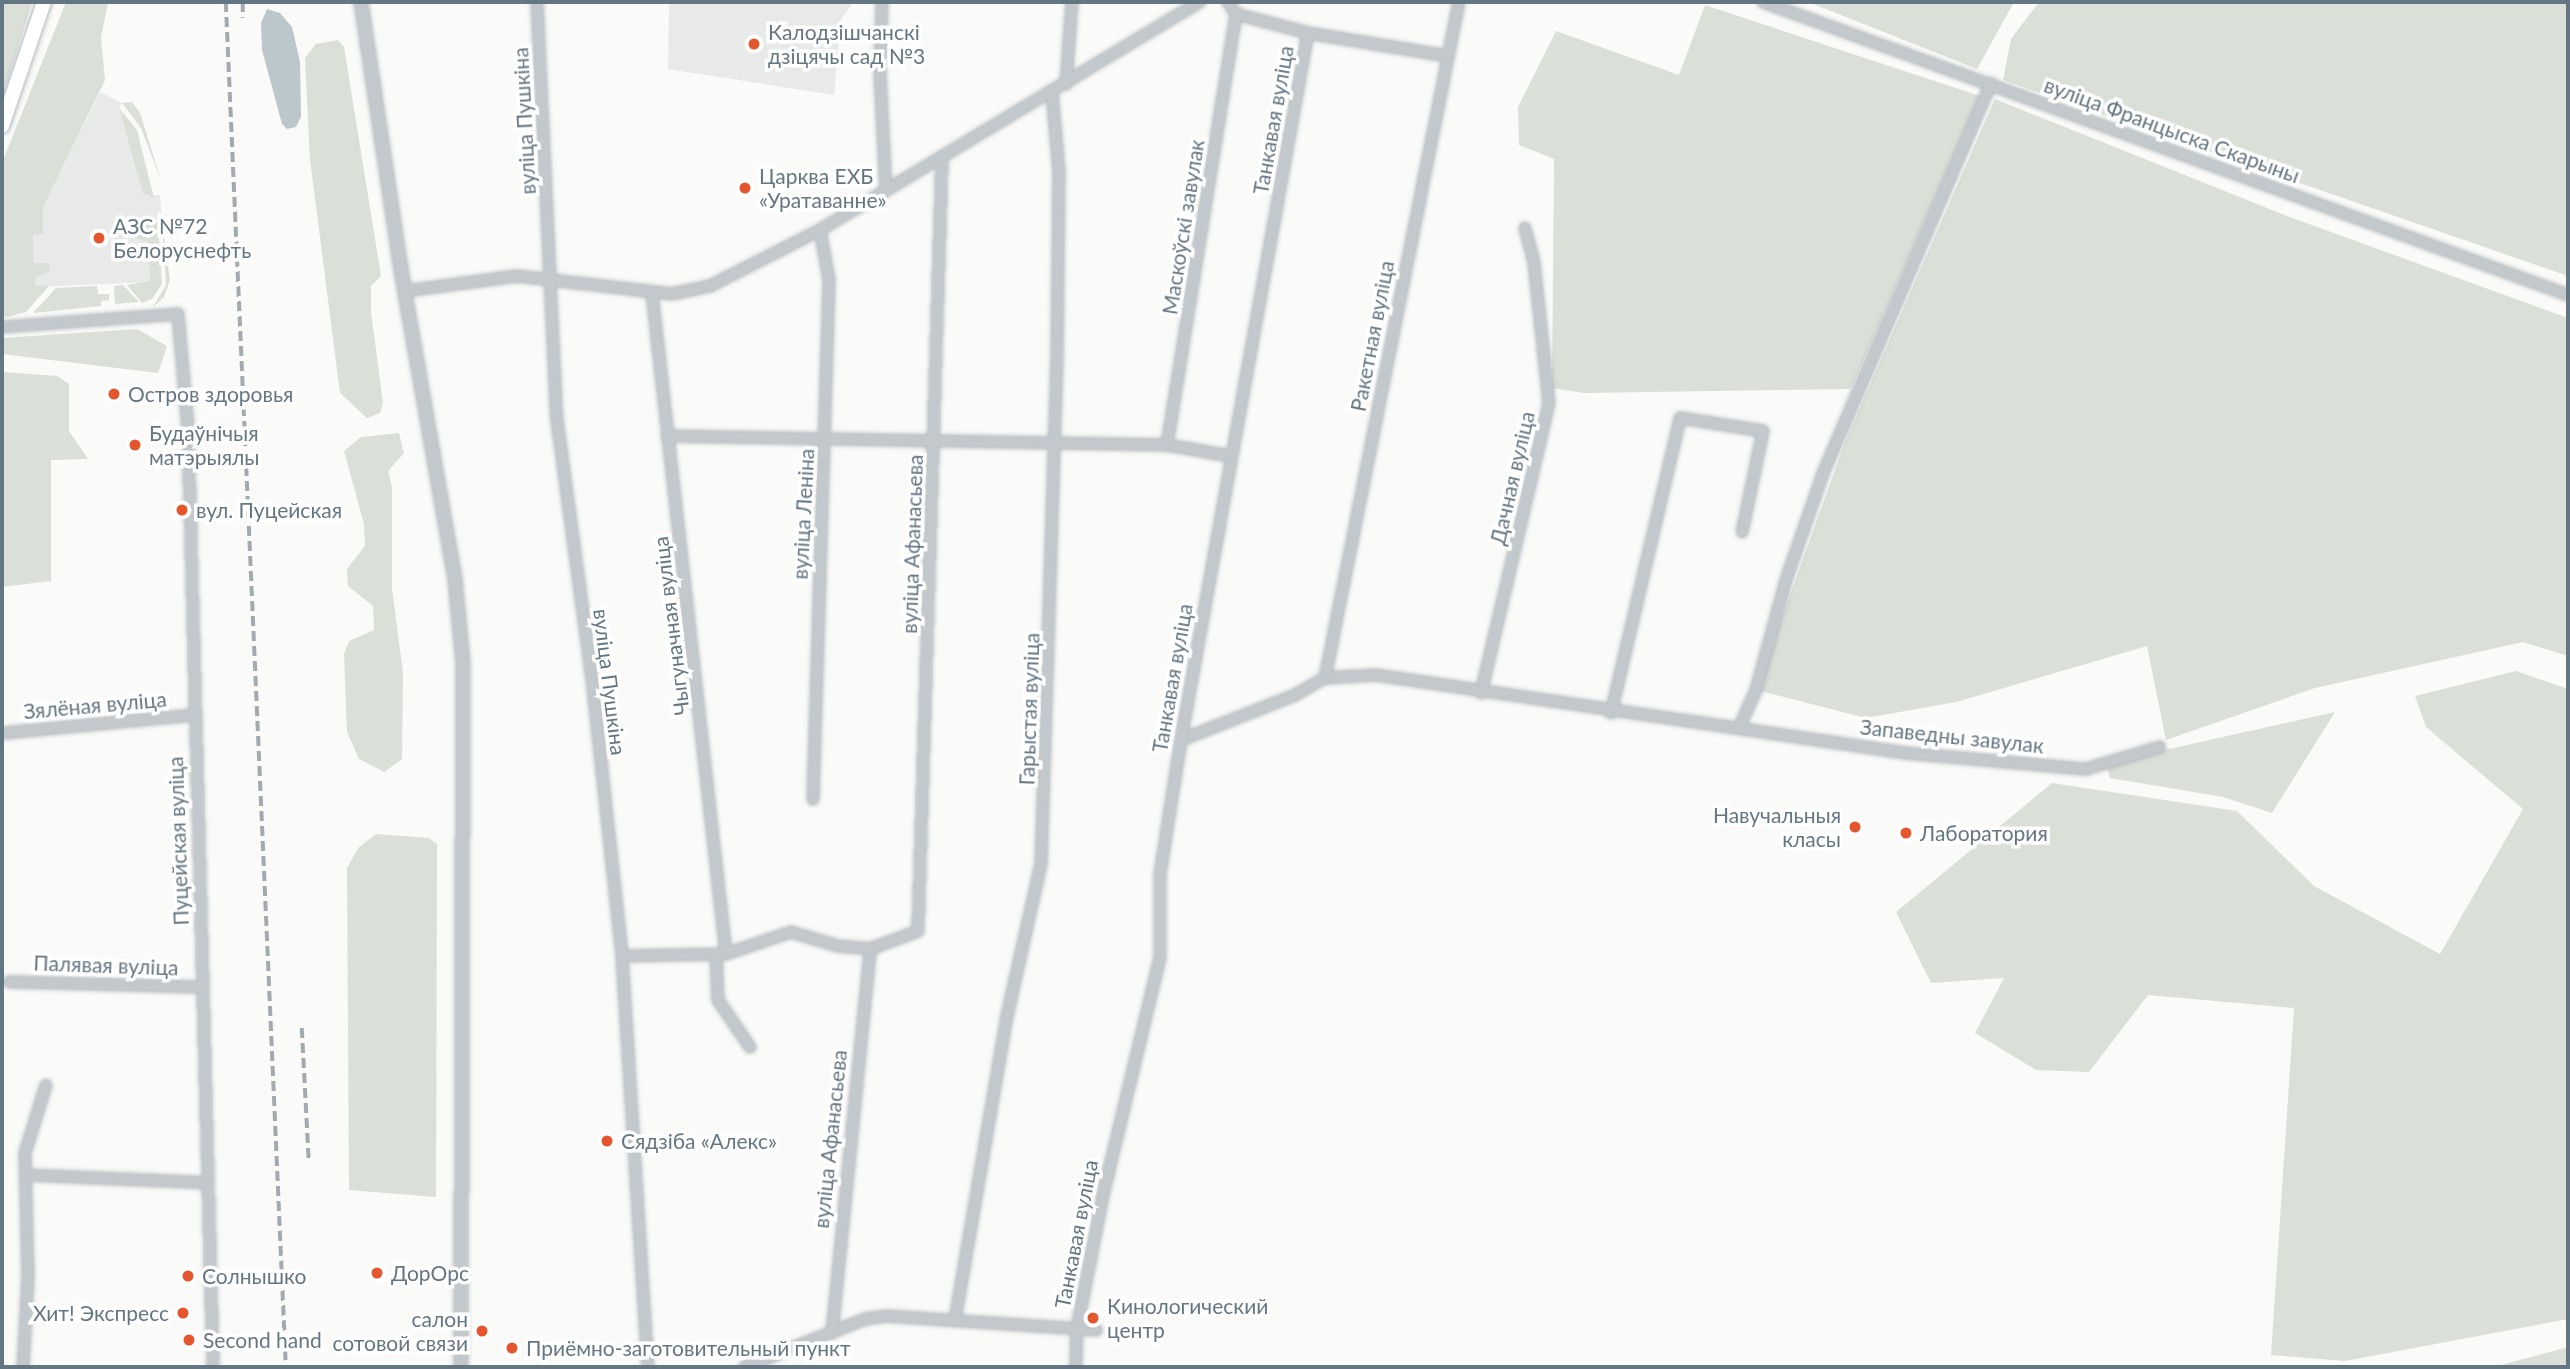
<!DOCTYPE html>
<html>
<head>
<meta charset="utf-8">
<style>
	body { margin:0 }
	#map { position:relative; width:2570px; height:1369px; overflow:hidden; background:#fafaf8; font-family:Lato,sans-serif }
	div>[style] { position:absolute }
	[style*='--x'] { left:calc(var(--x)*1px); top:calc(var(--y)*1px); width:calc(var(--w)*1px); rotate:calc(var(--a)*1deg) }
	.built>* { inset:0; background:#e8e9e9 }
	.green>* { inset:0; background:#dadfd7 }
	.water>* { inset:0; background:#bbc7cb }
	.roads { filter:drop-shadow(0 0 2px #b3babf) drop-shadow(0 0 2px #b3babf) }
	.minor>* { height:10px; margin:-5px; padding:0 5px; transform-origin:5px; border-radius:5px; background:#c3c8cc }
	.tertiary>* { height:12px; margin:-6px; padding:0 6px; transform-origin:6px; border-radius:6px; background:#c3c8cc }
	.secondary>* { height:14px; margin:-7px; padding:0 7px; transform-origin:7px; border-radius:7px; background:#fff }
	.rail>* { height:3.5px; margin-top:-1.75px; transform-origin:0; background:repeating-linear-gradient(90deg,#a2aab0 0 10px,transparent 0 15px) }
	.dots>* { width:19px; height:19px; translate:-50% -50%; box-sizing:border-box; border:4px solid #fff; border-radius:50% }
	span { translate:-50% -50%; white-space:nowrap; text-align:center; line-height:1.15; -webkit-text-stroke:7px #fff; paint-order:stroke }
	.poi-label { font-size:21px; color:#657683 }
	.left { translate:0 -50%; text-align:left }
	.right { translate:-100% -50%; text-align:right }
	.street-label { font-size:21px; color:#657683 }
	.frame { position:absolute; inset:0; border:4px solid #657683; pointer-events:none }
</style>
</head>
<body>
<div id="map">
	<div class="built">
		<i style="clip-path:polygon(669px 2px,854px 2px,841px 19px,834px 95px,668px 69px)"></i>
		<i style="clip-path:polygon(100px 92px,122px 103px,119px 108px,147px 196px,160px 195px,162px 221px,148px 221px,150px 282px,35px 287px,33px 235px,43px 234px,43px 208px)"></i>
	</div>
	<div class="green">
		<i style="clip-path:polygon(2px 2px,32px 2px,2px 100px)"></i>
		<i style="clip-path:polygon(66px 2px,108px 2px,101px 38px,105px 80px,43px 208px,43px 234px,33px 235px,34px 263px,49px 263px,50px 271px,35px 277px,35px 286px,49px 286px,26px 312px,7px 317px,2px 315px,2px 163px)"></i>
		<i style="clip-path:polygon(1808px 2px,2014px 2px,1977px 69px)"></i>
		<i style="clip-path:polygon(2039px 2px,2568px 2px,2568px 276px,2003px 80px,2011px 39px)"></i>
		<i style="clip-path:polygon(1705px 5px,1980px 96px,1851px 389px,1584px 393px,1552px 388px,1554px 159px,1519px 145px,1518px 107px,1556px 31px,1679px 75px)"></i>
		<i style="clip-path:polygon(338px 40px,344px 47px,381px 276px,371px 286px,371px 312px,383px 403px,380px 413px,367px 418px,340px 393px,310px 160px,305px 58px,316px 44px)"></i>
		<i style="clip-path:polygon(1995px 99px,2287px 216px,2568px 318px,2568px 656px,2523px 642px,2315px 688px,2166px 740px,2147px 646px,1956px 702px,1866px 718px,1756px 690px,1845px 442px)"></i>
		<i style="clip-path:polygon(132px 102px,140px 113px,161px 180px,141px 128px,122px 103px)"></i>
		<i style="clip-path:polygon(119px 108px,137px 130px,154px 198px,143px 193px)"></i>
		<i style="clip-path:polygon(148px 220px,158px 220px,162px 284px,152px 299px,142px 303px,127px 285px,150px 281px,148px 242px,135px 238px)"></i>
		<i style="clip-path:polygon(162px 221px,170px 280px,164px 297px,153px 307px,166px 285px)"></i>
		<i style="clip-path:polygon(123px 285px,139px 302px,115px 304px,114px 286px)"></i>
		<i style="clip-path:polygon(97px 286px,98px 294px,109px 294px,109px 300px,101px 301px,101px 306px,33px 313px,56px 288px)"></i>
		<i style="clip-path:polygon(137px 329px,167px 346px,158px 373px,2px 354px,2px 338px)"></i>
		<i style="clip-path:polygon(2px 372px,57px 376px,69px 384px,69px 431px,88px 459px,51px 460px,51px 581px,2px 587px)"></i>
		<i style="clip-path:polygon(399px 433px,404px 453px,388px 471px,392px 487px,392px 589px,403px 672px,402px 759px,384px 772px,359px 759px,347px 732px,344px 654px,349px 641px,374px 630px,373px 606px,348px 586px,347px 569px,365px 546px,364px 524px,344px 451px,361px 437px)"></i>
		<i style="clip-path:polygon(2516px 671px,2568px 689px,2568px 1319px,2345px 1361px,2271px 1355px,2294px 1008px,2148px 995px,2089px 1072px,2036px 1070px,1975px 1033px,2004px 978px,1931px 983px,1896px 912px,2052px 783px,2237px 811px,2314px 886px,2440px 954px,2523px 809px,2426px 727px,2415px 696px)"></i>
		<i style="clip-path:polygon(2335px 712px,2272px 813px,2223px 797px,2110px 778px,2106px 763px)"></i>
		<i style="clip-path:polygon(376px 834px,429px 838px,437px 844px,436px 1197px,349px 1190px,347px 868px,358px 848px)"></i>
		<i style="clip-path:polygon(2568px 1347px,2568px 1367px,2494px 1367px)"></i>
	</div>
	<div class="water">
		<i style="clip-path:polygon(267px 9px,280px 13px,292px 27px,300px 62px,301px 117px,296px 127px,287px 129px,282px 124px,262px 50px,261px 23px)"></i>
	</div>
	<div class="roads">
		<div class="minor">
			<i style="--x:537;--y:2;--w:418;--a:87.3"></i>
			<i style="--x:557;--y:420;--w:270;--a:82.3"></i>
			<i style="--x:593;--y:688;--w:270;--a:83.8"></i>
			<i style="--x:622;--y:956;--w:412;--a:86.4"></i>
			<i style="--x:882;--y:2;--w:72;--a:91.6"></i>
			<i style="--x:880;--y:74;--w:117;--a:87.1"></i>
			<i style="--x:1228;--y:2;--w:14;--a:56"></i>
			<i style="--x:1236;--y:14;--w:74;--a:14.8"></i>
			<i style="--x:1308;--y:33;--w:141;--a:9.4"></i>
			<i style="--x:1763;--y:2;--w:857;--a:20"></i>
			<i style="--x:1066;--y:84;--w:82;--a:-85.8"></i>
			<i style="--x:405;--y:291;--w:113;--a:-7.6"></i>
			<i style="--x:517;--y:276;--w:156;--a:6.6"></i>
			<i style="--x:672;--y:294;--w:39;--a:-12"></i>
			<i style="--x:710;--y:286;--w:123;--a:-27"></i>
			<i style="--x:820;--y:230;--w:443;--a:-31"></i>
			<i style="--x:652;--y:293;--w:665;--a:83.61"></i>
			<i style="--x:2;--y:327;--w:176;--a:-4.2"></i>
			<i style="--x:178;--y:314;--w:114;--a:85"></i>
			<i style="--x:188;--y:428;--w:939;--a:88.47"></i>
			<i style="--x:667;--y:436;--w:500;--a:1.03"></i>
			<i style="--x:1167;--y:445;--w:64;--a:9.9"></i>
			<i style="--x:1167;--y:445;--w:436;--a:-80.9"></i>
			<i style="--x:1325;--y:678;--w:689;--a:-78.79"></i>
			<i style="--x:1481;--y:693;--w:298;--a:-76.8"></i>
			<i style="--x:1549;--y:403;--w:142;--a:-96.1"></i>
			<i style="--x:1534;--y:262;--w:35;--a:-105"></i>
			<i style="--x:1611;--y:713;--w:303;--a:-76.8"></i>
			<i style="--x:1680;--y:418;--w:84;--a:8.9"></i>
			<i style="--x:1763;--y:431;--w:103;--a:101.7"></i>
			<i style="--x:1739;--y:728;--w:42;--a:-65.9"></i>
			<i style="--x:1756;--y:690;--w:114;--a:-74.7"></i>
			<i style="--x:1786;--y:580;--w:115;--a:-70.8"></i>
			<i style="--x:1824;--y:471;--w:422;--a:-66.7"></i>
			<i style="--x:4;--y:733;--w:191;--a:-5.4"></i>
			<i style="--x:1181;--y:740;--w:123;--a:-21.5"></i>
			<i style="--x:1295;--y:695;--w:34;--a:-30"></i>
			<i style="--x:1325;--y:678;--w:51;--a:-3.4"></i>
			<i style="--x:1376;--y:675;--w:535;--a:8.39"></i>
			<i style="--x:1905;--y:753;--w:182;--a:5.1"></i>
			<i style="--x:2086;--y:769;--w:77;--a:-16.6"></i>
			<i style="--x:813;--y:799;--w:519;--a:-88.23"></i>
			<i style="--x:829;--y:280;--w:51;--a:-100.2"></i>
			<i style="--x:716;--y:954;--w:46;--a:87.5"></i>
			<i style="--x:718;--y:1000;--w:57;--a:55.8"></i>
			<i style="--x:622;--y:956;--w:104;--a:-1.1"></i>
			<i style="--x:726;--y:954;--w:69;--a:-18.7"></i>
			<i style="--x:791;--y:932;--w:49;--a:16.6"></i>
			<i style="--x:838;--y:946;--w:32;--a:5"></i>
			<i style="--x:870;--y:949;--w:51;--a:-20.6"></i>
			<i style="--x:918;--y:931;--w:773;--a:-88.22"></i>
			<i style="--x:9;--y:982;--w:193;--a:1.5"></i>
			<i style="--x:26;--y:1175;--w:181;--a:2.5"></i>
			<i style="--x:955;--y:1320;--w:308;--a:-80.3"></i>
			<i style="--x:1007;--y:1016;--w:156;--a:-77.4"></i>
			<i style="--x:1041;--y:864;--w:506;--a:-88.19"></i>
			<i style="--x:1057;--y:358;--w:186;--a:-89.4"></i>
			<i style="--x:1059;--y:172;--w:80;--a:-95"></i>
			<i style="--x:832;--y:1333;--w:386;--a:-84.3"></i>
			<i style="--x:23;--y:1367;--w:89;--a:-86.8"></i>
			<i style="--x:28;--y:1278;--w:125;--a:-91.4"></i>
			<i style="--x:25;--y:1153;--w:71;--a:-72.8"></i>
			<i style="--x:745;--y:1367;--w:129;--a:-21.8"></i>
			<i style="--x:865;--y:1319;--w:21;--a:-8"></i>
			<i style="--x:886;--y:1316;--w:211;--a:3.8"></i>
			<i style="--x:1076;--y:1367;--w:39;--a:-89"></i>
			<i style="--x:1077;--y:1328;--w:136;--a:-78.9"></i>
			<i style="--x:1103;--y:1195;--w:244;--a:-76.5"></i>
			<i style="--x:1160;--y:958;--w:84;--a:-90"></i>
			<i style="--x:1160;--y:874;--w:136;--a:-81.1"></i>
			<i style="--x:1181;--y:740;--w:718;--a:-79.82"></i>
		</div>
		<div class="tertiary">
			<i style="--x:361;--y:2;--w:271;--a:81.5"></i>
			<i style="--x:401;--y:270;--w:314;--a:80.1"></i>
			<i style="--x:455;--y:579;--w:85;--a:84.6"></i>
			<i style="--x:463;--y:664;--w:703;--a:90.16"></i>
		</div>
		<div class="secondary">
			<i style="--x:2;--y:126;--w:131;--a:-71.3"></i>
		</div>
	</div>
	<div class="rail">
		<i style="--x:226;--y:2;--w:1366;--a:87.48"></i>
		<i style="--x:243;--y:2;--w:16;--a:90"></i>
		<i style="--x:302;--y:1028;--w:132;--a:87"></i>
	</div>
	<div class="dots">
		<i style="left:754px;top:44px;background:#e4572e"></i>
		<i style="left:745px;top:188px;background:#e4572e"></i>
		<i style="left:99px;top:238px;background:#e4572e"></i>
		<i style="left:114px;top:394px;background:#e4572e"></i>
		<i style="left:135px;top:445px;background:#e4572e"></i>
		<i style="left:182px;top:510px;background:#e4572e"></i>
		<i style="left:1855px;top:827px;background:#e4572e"></i>
		<i style="left:1906px;top:833px;background:#e4572e"></i>
		<i style="left:607px;top:1141px;background:#e4572e"></i>
		<i style="left:377px;top:1273px;background:#e4572e"></i>
		<i style="left:188px;top:1276px;background:#e4572e"></i>
		<i style="left:183px;top:1313px;background:#e4572e"></i>
		<i style="left:1093px;top:1318px;background:#e4572e"></i>
		<i style="left:482px;top:1331px;background:#e4572e"></i>
		<i style="left:189px;top:1340px;background:#e4572e"></i>
		<i style="left:512px;top:1348px;background:#e4572e"></i>
	</div>
	<div class="poi-label">
		<span class="left" style="left:768px;top:44px">Калодзішчанскі<br>дзіцячы сад №3</span>
		<span class="left" style="left:759px;top:188px">Царква ЕХБ<br>«Уратаванне»</span>
		<span class="left" style="left:113px;top:238px">АЗС №72<br>Белоруснефть</span>
		<span class="left" style="left:128px;top:394px">Остров здоровья</span>
		<span class="left" style="left:149px;top:445px">Будаўнічыя<br>матэрыялы</span>
		<span class="left" style="left:196px;top:510px">вул. Пуцейская</span>
		<span class="right" style="left:1841px;top:827px">Навучальныя<br>класы</span>
		<span class="left" style="left:1920px;top:833px">Лаборатория</span>
		<span class="left" style="left:621px;top:1141px">Сядзіба «Алекс»</span>
		<span class="left" style="left:391px;top:1273px">ДорОрс</span>
		<span class="left" style="left:202px;top:1276px">Солнышко</span>
		<span class="left" style="left:1107px;top:1318px">Кинологический<br>центр</span>
		<span class="right" style="left:169px;top:1313px">Хит! Экспресс</span>
		<span class="right" style="left:468px;top:1331px">салон<br>сотовой связи</span>
		<span class="left" style="left:203px;top:1340px">Second hand</span>
		<span class="left" style="left:526px;top:1348px">Приёмно-заготовительный пункт</span>
	</div>
	<div class="street-label">
		<span style="left:1273px;top:120px;rotate:-80deg">Танкавая вуліца</span>
		<span style="left:524px;top:121px;rotate:-93deg">вуліца Пушкіна</span>
		<span style="left:2172px;top:130px;rotate:20deg">вуліца Францыска Скарыны</span>
		<span style="left:1183px;top:227px;rotate:-81deg">Маскоўскі завулак</span>
		<span style="left:1372px;top:336px;rotate:-79deg">Ракетная вуліца</span>
		<span style="left:1512px;top:478px;rotate:-77deg">Дачная вуліца</span>
		<span style="left:803px;top:514px;rotate:-87deg">вуліца Леніна</span>
		<span style="left:912px;top:544px;rotate:-88deg">вуліца Афанасьева</span>
		<span style="left:671px;top:626px;rotate:-97deg">Чыгуначная вуліца</span>
		<span style="left:1172px;top:678px;rotate:-80deg">Танкавая вуліца</span>
		<span style="left:610px;top:682px;rotate:83deg">вуліца Пушкіна</span>
		<span style="left:95px;top:705px;rotate:-5deg">Зялёная вуліца</span>
		<span style="left:1029px;top:709px;rotate:-88deg">Гарыстая вуліца</span>
		<span style="left:1952px;top:736px;rotate:6deg">Запаведны завулак</span>
		<span style="left:178px;top:841px;rotate:-92deg">Пуцейская вуліца</span>
		<span style="left:106px;top:965px;rotate:2deg">Палявая вуліца</span>
		<span style="left:830px;top:1139px;rotate:-84deg">вуліца Афанасьева</span>
		<span style="left:1076px;top:1234px;rotate:-79deg">Танкавая вуліца</span>
	</div>
	<div class="frame"></div>
</div>
</body>
</html>
